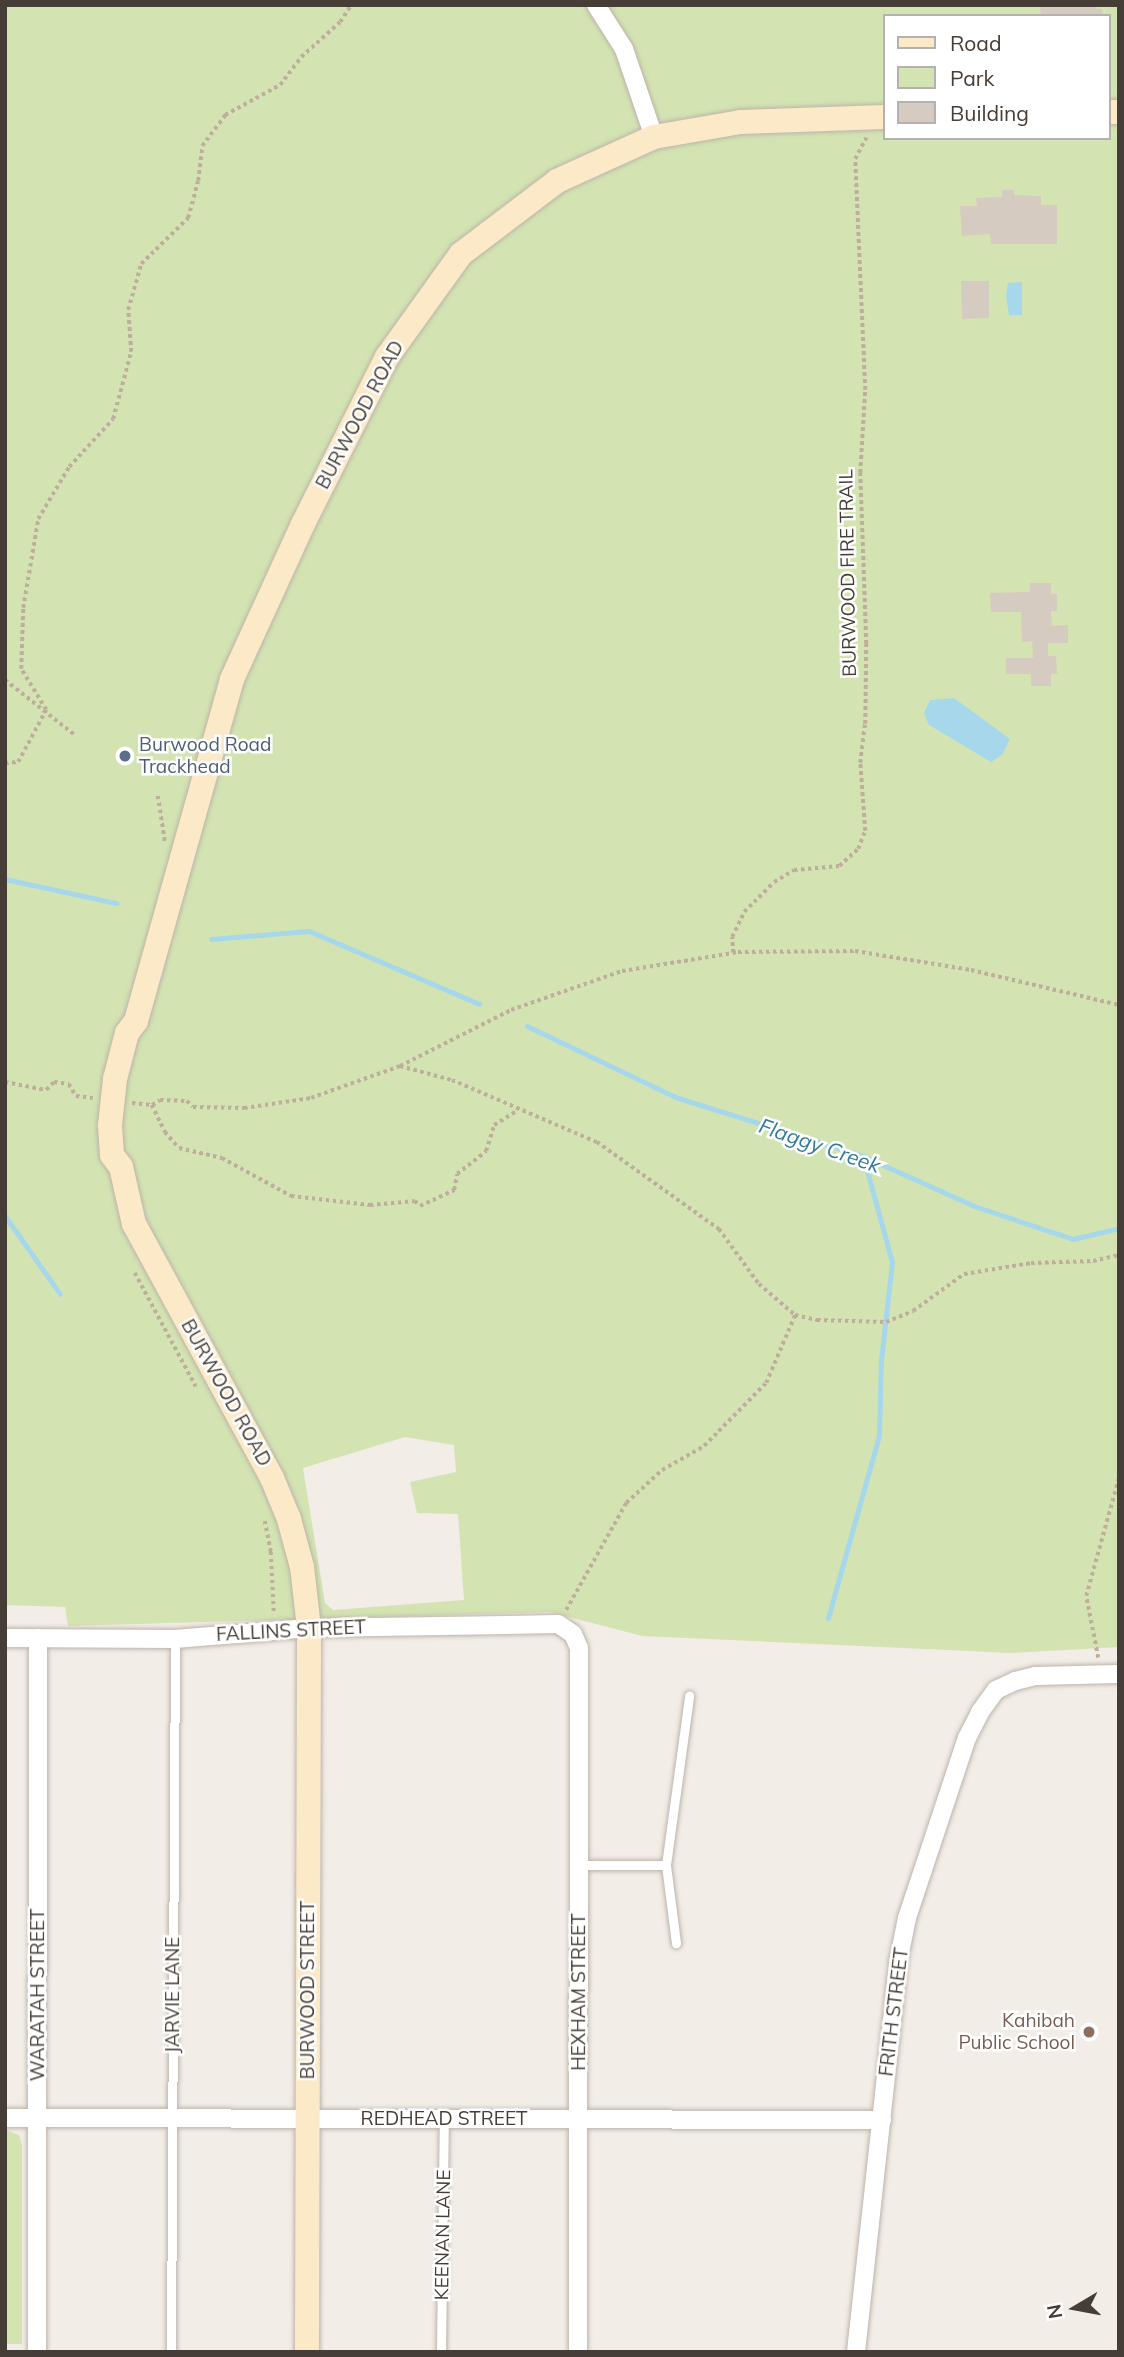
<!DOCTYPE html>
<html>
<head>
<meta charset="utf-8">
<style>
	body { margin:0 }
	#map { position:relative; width:1124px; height:2357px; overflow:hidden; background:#f2ede7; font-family:Mulish,sans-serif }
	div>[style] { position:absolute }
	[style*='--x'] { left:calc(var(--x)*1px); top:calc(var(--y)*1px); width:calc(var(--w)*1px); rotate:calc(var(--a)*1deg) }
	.green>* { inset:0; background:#d3e4b2 }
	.water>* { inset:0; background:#a7d7eb }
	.stream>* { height:5px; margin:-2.5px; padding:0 2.5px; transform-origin:2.5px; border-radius:2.5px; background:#a7d7eb }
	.building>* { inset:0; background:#d6cbc0 }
	.path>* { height:3.5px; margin-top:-1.75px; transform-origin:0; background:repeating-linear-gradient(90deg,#beae9c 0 3.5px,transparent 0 7px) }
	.roads { filter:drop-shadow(0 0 2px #bdb4aa) drop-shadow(0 0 2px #bdb4aa) }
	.service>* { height:9px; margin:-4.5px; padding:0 4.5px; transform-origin:4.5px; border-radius:4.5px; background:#fff }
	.minor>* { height:18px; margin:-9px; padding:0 9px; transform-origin:9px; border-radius:9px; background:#fff }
	.secondary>* { height:24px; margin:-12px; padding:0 12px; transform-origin:12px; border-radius:12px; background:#fbe9c8 }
	.dots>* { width:19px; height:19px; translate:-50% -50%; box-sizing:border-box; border:4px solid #fff; border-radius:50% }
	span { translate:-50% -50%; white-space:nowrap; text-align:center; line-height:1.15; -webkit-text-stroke:5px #fff; paint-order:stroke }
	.street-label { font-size:19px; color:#453d36 }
	.service-label { font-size:19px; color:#4e5e75 }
	.left { translate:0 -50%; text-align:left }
	.education-label { font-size:19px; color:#785e54 }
	.right { translate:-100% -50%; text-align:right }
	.water-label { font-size:21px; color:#32799a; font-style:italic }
	.frame { position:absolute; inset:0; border:7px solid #453d36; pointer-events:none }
	.legend { position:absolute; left:883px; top:14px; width:228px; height:126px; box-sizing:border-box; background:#fff; border:2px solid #b5b1af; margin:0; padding:9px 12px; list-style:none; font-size:21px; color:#453d36 }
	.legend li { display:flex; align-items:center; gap:14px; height:35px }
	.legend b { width:35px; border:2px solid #b5b1af }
	.north { position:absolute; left:1040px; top:2273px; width:70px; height:70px; -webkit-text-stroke:5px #fff; paint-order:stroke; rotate:260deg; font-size:19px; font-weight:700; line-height:28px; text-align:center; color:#453d36 }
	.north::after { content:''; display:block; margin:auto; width:24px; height:32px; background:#453d36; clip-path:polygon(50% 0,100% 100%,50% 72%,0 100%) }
</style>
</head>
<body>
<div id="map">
	<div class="green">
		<i style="clip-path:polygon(evenodd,5px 5px,1119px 5px,1119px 1647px,1012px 1653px,642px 1636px,550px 1612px,68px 1626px,65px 1607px,5px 1605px,5px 5px,884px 16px,1108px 16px,1108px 138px,884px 138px,884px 16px,5px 5px,405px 1437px,454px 1445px,456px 1472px,410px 1482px,417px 1513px,458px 1514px,464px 1600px,333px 1610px,325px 1603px,303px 1468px,405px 1437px)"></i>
		<i style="clip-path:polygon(5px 2130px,19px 2135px,22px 2145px,22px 2344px,5px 2344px)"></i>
	</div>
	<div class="water">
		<i style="clip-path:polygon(1022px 282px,1022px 315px,1009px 315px,1006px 296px,1008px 283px)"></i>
		<i style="clip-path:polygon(954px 698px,1010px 739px,1002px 755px,991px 762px,929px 725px,924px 713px,930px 700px)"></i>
	</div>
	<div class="stream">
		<i style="--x:5;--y:879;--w:114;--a:12.2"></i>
		<i style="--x:211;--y:939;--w:98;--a:-4.7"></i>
		<i style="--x:309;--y:931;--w:185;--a:23.2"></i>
		<i style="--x:527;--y:1026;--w:164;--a:25.6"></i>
		<i style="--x:675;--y:1097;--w:197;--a:17.4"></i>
		<i style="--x:863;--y:1156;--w:122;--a:24.2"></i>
		<i style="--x:974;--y:1206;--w:104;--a:18.4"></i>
		<i style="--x:1073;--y:1239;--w:47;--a:-13.4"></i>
		<i style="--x:5;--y:1216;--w:95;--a:54.8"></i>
		<i style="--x:828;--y:1618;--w:190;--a:-74.4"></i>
		<i style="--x:879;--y:1435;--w:75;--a:-88.5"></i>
		<i style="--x:881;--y:1360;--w:99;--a:-83.6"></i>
		<i style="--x:892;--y:1262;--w:110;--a:-105.3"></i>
	</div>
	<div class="building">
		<i style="clip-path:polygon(1040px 5px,1096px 5px,1096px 9px,1102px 9px,1103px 16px,1041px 16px)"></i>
		<i style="clip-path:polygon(1002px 190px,1014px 190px,1014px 195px,1041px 196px,1041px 205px,1057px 205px,1057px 244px,991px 244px,990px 234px,962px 236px,960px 206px,977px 206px,976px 198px,1002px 197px)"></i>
		<i style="clip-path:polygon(961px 281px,989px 281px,989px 318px,962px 319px)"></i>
		<i style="clip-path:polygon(1030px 583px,1051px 583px,1051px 594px,1057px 594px,1057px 611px,1051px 611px,1052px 626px,1068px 625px,1068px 643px,1048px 643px,1048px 656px,1056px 656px,1057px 674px,1051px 674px,1051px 686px,1031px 686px,1031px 674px,1006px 674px,1006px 658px,1033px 658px,1032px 641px,1022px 642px,1021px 612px,991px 612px,990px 593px,1030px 592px)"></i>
	</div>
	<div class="path">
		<i style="--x:5;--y:680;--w:89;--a:38.2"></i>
		<i style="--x:46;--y:710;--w:48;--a:-121.4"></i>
		<i style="--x:21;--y:669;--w:61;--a:-88.1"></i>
		<i style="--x:23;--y:608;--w:90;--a:-80.4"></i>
		<i style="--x:38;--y:519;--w:61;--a:-59.2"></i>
		<i style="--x:69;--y:467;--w:65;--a:-47.5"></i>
		<i style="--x:113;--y:419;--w:69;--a:-75"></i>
		<i style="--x:131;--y:352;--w:42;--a:-94.1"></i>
		<i style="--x:128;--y:310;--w:48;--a:-74.2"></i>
		<i style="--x:141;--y:264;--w:66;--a:-44.4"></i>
		<i style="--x:188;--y:218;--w:38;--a:-75"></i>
		<i style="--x:198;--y:181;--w:35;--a:-83"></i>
		<i style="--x:202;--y:146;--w:39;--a:-53"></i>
		<i style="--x:225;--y:115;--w:63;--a:-28.6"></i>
		<i style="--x:280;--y:85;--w:35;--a:-53"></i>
		<i style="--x:301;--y:57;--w:52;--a:-41.9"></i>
		<i style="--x:340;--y:22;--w:20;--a:-57"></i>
		<i style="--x:5;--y:763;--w:13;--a:-4"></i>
		<i style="--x:18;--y:762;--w:59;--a:-61.7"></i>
		<i style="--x:158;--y:796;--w:46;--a:81.2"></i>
		<i style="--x:733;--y:953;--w:16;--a:-94"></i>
		<i style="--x:732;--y:937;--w:28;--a:-64"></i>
		<i style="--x:744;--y:912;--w:42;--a:-45"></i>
		<i style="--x:774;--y:882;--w:23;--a:-31"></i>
		<i style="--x:794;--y:870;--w:45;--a:-5.1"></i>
		<i style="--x:839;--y:866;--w:25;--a:-42"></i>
		<i style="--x:858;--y:849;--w:19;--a:-69"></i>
		<i style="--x:865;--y:831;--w:68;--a:-94.2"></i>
		<i style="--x:860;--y:763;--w:39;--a:-83"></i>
		<i style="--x:865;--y:724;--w:80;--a:-89.3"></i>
		<i style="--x:866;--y:644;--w:171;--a:-92"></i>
		<i style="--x:860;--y:473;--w:83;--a:-86.6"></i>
		<i style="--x:865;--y:390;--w:231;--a:-92.5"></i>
		<i style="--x:855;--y:159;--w:24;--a:-62"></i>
		<i style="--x:400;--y:1066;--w:54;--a:15.1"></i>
		<i style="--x:452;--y:1080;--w:158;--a:23.2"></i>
		<i style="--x:597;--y:1142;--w:150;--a:35.5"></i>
		<i style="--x:719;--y:1229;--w:68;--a:54"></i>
		<i style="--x:759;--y:1284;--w:48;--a:40.7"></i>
		<i style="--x:795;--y:1315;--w:23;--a:13"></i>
		<i style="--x:817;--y:1320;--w:69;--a:1.7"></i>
		<i style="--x:886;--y:1322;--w:29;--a:-22"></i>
		<i style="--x:913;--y:1311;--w:63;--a:-36"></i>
		<i style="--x:964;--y:1274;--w:68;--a:-9.3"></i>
		<i style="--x:1031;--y:1263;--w:62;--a:-1.8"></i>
		<i style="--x:1093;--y:1261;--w:27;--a:-13"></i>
		<i style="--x:5;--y:1082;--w:42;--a:11"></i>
		<i style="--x:46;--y:1090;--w:11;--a:-45"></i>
		<i style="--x:54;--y:1082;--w:15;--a:8"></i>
		<i style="--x:69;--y:1084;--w:14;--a:60"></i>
		<i style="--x:76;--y:1096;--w:17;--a:7"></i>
		<i style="--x:132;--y:1103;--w:20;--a:6"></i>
		<i style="--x:152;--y:1105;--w:9;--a:-32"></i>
		<i style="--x:160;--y:1100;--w:27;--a:2"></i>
		<i style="--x:187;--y:1101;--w:8;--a:45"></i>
		<i style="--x:193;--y:1107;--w:51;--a:1.1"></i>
		<i style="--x:244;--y:1108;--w:68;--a:-8.5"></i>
		<i style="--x:311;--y:1098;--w:95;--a:-19.8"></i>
		<i style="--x:400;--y:1066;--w:124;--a:-26.8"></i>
		<i style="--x:511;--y:1010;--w:118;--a:-19.4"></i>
		<i style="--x:622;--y:971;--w:118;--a:-9.3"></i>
		<i style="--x:738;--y:952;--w:117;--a:-0.5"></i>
		<i style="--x:855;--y:951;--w:118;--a:9.3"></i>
		<i style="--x:971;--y:970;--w:152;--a:13.3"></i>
		<i style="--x:152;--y:1105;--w:30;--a:64"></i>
		<i style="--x:165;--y:1132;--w:21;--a:49"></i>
		<i style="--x:179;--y:1148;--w:44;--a:13.1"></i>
		<i style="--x:222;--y:1158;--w:79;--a:28.8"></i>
		<i style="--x:291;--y:1196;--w:80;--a:6.5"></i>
		<i style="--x:370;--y:1205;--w:45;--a:-5.1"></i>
		<i style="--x:415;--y:1201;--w:7;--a:45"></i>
		<i style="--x:420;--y:1206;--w:38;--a:-25"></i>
		<i style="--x:454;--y:1190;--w:16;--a:-79"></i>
		<i style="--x:457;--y:1174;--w:37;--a:-38"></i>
		<i style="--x:486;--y:1151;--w:27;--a:-73"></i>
		<i style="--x:494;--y:1125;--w:28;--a:-32"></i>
		<i style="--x:135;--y:1273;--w:129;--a:61.8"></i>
		<i style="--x:265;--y:1521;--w:32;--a:79"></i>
		<i style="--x:271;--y:1552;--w:62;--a:87.2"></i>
		<i style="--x:566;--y:1610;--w:123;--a:-60.7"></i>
		<i style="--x:626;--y:1503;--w:49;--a:-42.5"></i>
		<i style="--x:662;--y:1470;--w:48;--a:-29.7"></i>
		<i style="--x:704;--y:1446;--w:88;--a:-45.5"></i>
		<i style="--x:766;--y:1383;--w:74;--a:-66.9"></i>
		<i style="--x:1098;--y:1658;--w:63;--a:-101"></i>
		<i style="--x:1086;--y:1596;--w:123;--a:-74.5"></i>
	</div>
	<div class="roads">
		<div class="service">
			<i style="--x:579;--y:1865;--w:87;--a:0"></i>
			<i style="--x:666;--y:1865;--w:171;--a:-82.2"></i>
			<i style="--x:666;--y:1865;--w:79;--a:82.7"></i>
			<i style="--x:171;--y:2352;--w:713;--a:-89.68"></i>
			<i style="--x:441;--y:2352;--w:233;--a:-89.3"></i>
		</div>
		<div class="minor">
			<i style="--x:596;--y:5;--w:52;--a:57.5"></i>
			<i style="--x:624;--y:49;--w:93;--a:71.2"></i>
			<i style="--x:5;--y:1638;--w:170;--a:0.3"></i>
			<i style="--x:175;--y:1639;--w:134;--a:-4.7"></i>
			<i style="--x:309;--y:1628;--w:249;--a:-0.9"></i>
			<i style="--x:558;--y:1624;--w:18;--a:34"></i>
			<i style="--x:573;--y:1634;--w:15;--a:67"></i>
			<i style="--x:579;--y:1648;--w:704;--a:90.08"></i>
			<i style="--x:5;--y:2118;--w:877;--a:0.13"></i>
			<i style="--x:37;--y:2352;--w:714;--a:-89.92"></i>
			<i style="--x:856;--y:2352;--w:396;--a:-83.8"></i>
			<i style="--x:899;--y:1958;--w:41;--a:-78.7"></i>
			<i style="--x:907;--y:1918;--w:190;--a:-71.6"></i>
			<i style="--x:967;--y:1738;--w:29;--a:-63"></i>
			<i style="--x:980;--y:1712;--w:27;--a:-54"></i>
			<i style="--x:996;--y:1690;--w:21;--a:-25"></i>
			<i style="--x:1015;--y:1681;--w:21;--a:-14"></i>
			<i style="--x:1035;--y:1676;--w:84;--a:-1.4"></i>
		</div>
		<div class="secondary">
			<i style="--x:1108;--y:112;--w:11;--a:0"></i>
			<i style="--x:307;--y:2352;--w:724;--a:-89.84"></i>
			<i style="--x:309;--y:1628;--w:61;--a:-96.5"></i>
			<i style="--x:302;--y:1567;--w:50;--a:-105.2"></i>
			<i style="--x:289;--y:1519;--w:44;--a:-112.5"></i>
			<i style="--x:272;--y:1478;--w:289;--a:-118.5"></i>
			<i style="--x:134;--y:1224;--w:58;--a:-102.8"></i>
			<i style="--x:121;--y:1167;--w:15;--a:-127"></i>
			<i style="--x:112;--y:1155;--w:30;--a:-94"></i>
			<i style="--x:110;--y:1125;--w:46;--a:-83.8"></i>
			<i style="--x:115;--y:1079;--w:48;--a:-75.4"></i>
			<i style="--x:127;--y:1033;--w:15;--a:-53"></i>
			<i style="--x:136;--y:1021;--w:355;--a:-74.3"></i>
			<i style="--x:232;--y:679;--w:170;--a:-65.4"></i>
			<i style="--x:303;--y:524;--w:187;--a:-63.3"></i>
			<i style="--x:387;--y:357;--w:127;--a:-54.3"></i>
			<i style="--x:461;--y:254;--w:121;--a:-37.2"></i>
			<i style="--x:557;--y:181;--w:107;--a:-24.4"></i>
			<i style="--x:654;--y:137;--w:88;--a:-9.8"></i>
			<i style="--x:741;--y:122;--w:143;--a:-2"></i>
		</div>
	</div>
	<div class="dots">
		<i style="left:125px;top:756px;background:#5c6f8a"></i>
		<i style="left:1089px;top:2032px;background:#8d6e63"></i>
	</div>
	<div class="street-label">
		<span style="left:360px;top:415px;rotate:-62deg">BURWOOD ROAD</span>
		<span style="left:848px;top:573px;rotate:-91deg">BURWOOD FIRE TRAIL</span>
		<span style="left:226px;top:1393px;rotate:61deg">BURWOOD ROAD</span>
		<span style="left:291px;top:1631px;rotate:-3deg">FALLINS STREET</span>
		<span style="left:308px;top:1990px;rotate:-90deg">BURWOOD STREET</span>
		<span style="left:579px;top:1992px;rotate:-90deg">HEXHAM STREET</span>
		<span style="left:38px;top:1995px;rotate:-90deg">WARATAH STREET</span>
		<span style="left:173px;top:1995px;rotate:-90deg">JARVIE LANE</span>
		<span style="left:894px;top:2012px;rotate:-83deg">FRITH STREET</span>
		<span style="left:444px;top:2119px">REDHEAD STREET</span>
		<span style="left:443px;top:2235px;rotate:-89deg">KEENAN LANE</span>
	</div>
	<div class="service-label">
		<span class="left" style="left:139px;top:756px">Burwood Road<br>Trackhead</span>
	</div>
	<div class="education-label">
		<span class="right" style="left:1075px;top:2032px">Kahibah<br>Public School</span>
	</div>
	<div class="water-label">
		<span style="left:820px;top:1145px;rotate:19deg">Flaggy Creek</span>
	</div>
	<div class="frame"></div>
	<ul class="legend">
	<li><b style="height:9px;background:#fbe9c8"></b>Road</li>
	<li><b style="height:19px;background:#d3e4b2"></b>Park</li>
	<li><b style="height:19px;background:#d6cbc0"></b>Building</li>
	</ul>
	<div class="north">N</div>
</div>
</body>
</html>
